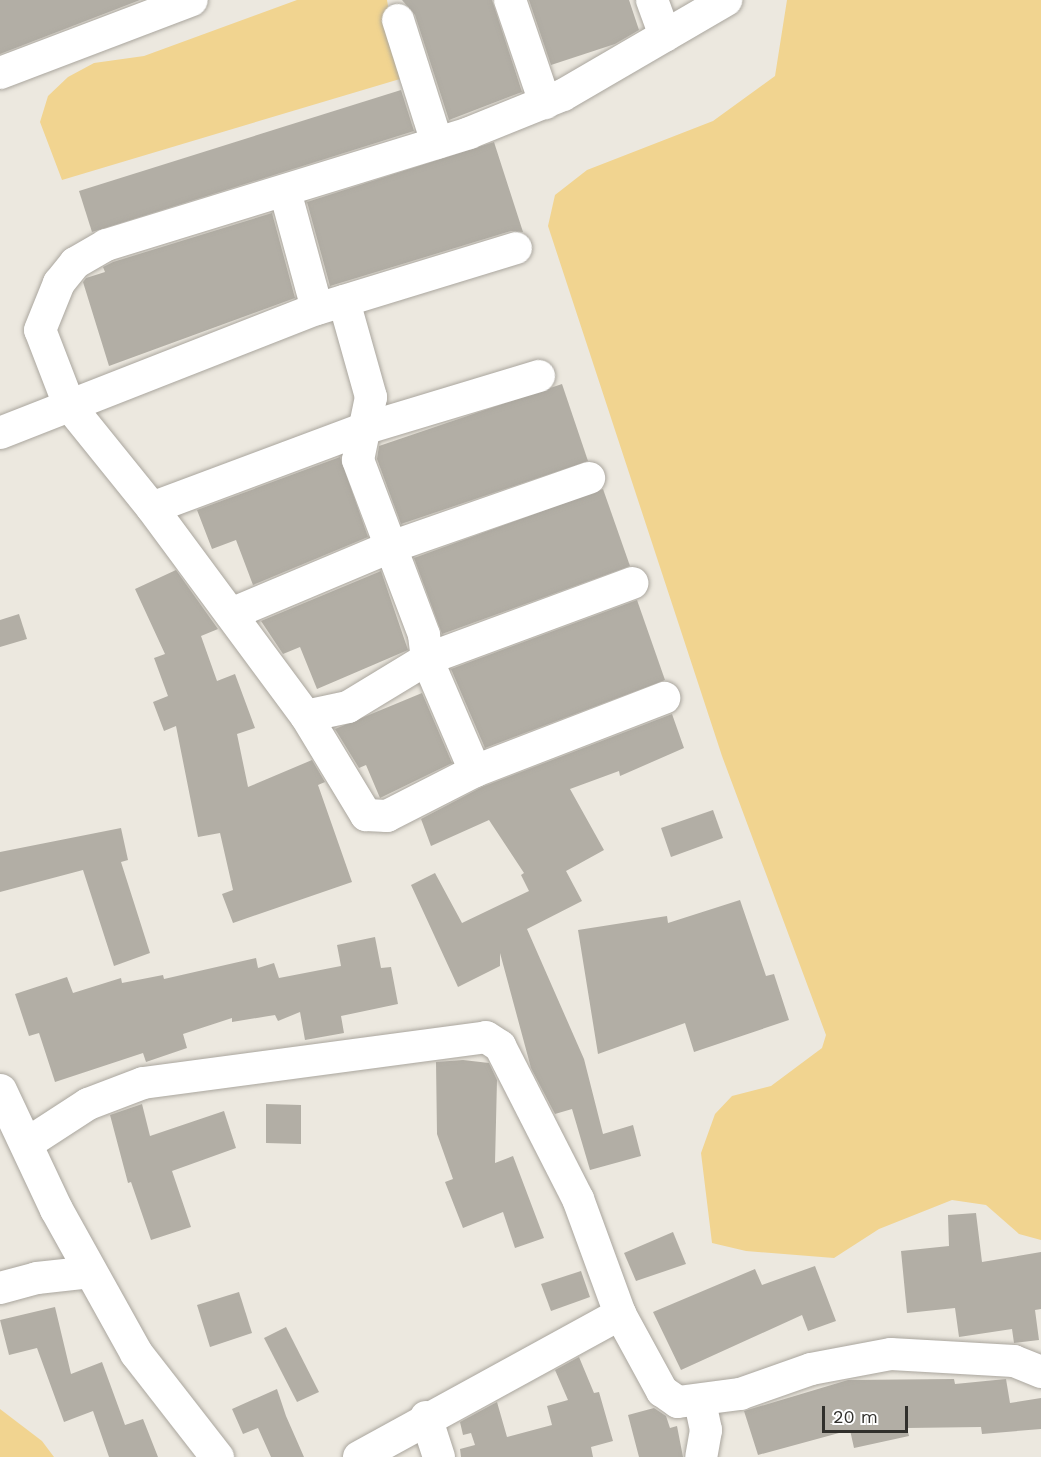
<!DOCTYPE html>
<html>
<head>
<meta charset="utf-8">
<style>
	body { margin:0 }
	#map { position:relative; width:1041px; height:1457px; overflow:hidden; background:#ece8df; font-family:"Work Sans",sans-serif }
	div>[style] { position:absolute }
	[style*='--x'] { left:calc(var(--x)*1px); top:calc(var(--y)*1px); width:calc(var(--w)*1px); rotate:calc(var(--a)*1deg) }
	.green>* { inset:0; background:#f1d490 }
	.building>* { inset:0; background:#b2aea5 }
	.roads { filter:drop-shadow(0 0 2px #aaa69e) drop-shadow(0 0 2px #aaa69e) }
	.minor>* { height:32px; margin:-16px; padding:0 16px; transform-origin:16px; border-radius:16px; background:#fff }
	.tertiary>* { height:33px; margin:-16.5px; padding:0 16.5px; transform-origin:16.5px; border-radius:16.5px; background:#fff }
	span { translate:-50% -50%; white-space:nowrap; text-align:center; line-height:1.15; -webkit-text-stroke:4.5px #fff; paint-order:stroke }
	.scale { position:absolute; left:822px; top:1406px; width:86px; height:27px; box-sizing:border-box; border:3px solid #31302c; border-top:0; padding-left:8px; font-size:18px; line-height:21px; white-space:nowrap; color:#31302c; -webkit-text-stroke:4px #fff; paint-order:stroke }
</style>
</head>
<body>
<div id="map">
	<div class="green">
		<i style="clip-path:polygon(297px 0,387px 0,393px 35px,410px 76px,62px 180px,40px 122px,48px 96px,68px 77px,94px 63px,144px 56px)"></i>
		<i style="clip-path:polygon(787px 0,1041px 0,1041px 1240px,1019px 1234px,986px 1205px,952px 1200px,879px 1229px,834px 1258px,746px 1251px,712px 1243px,701px 1153px,715px 1114px,732px 1096px,771px 1086px,822px 1048px,826px 1035px,722px 756px,548px 226px,555px 195px,587px 170px,713px 121px,775px 76px)"></i>
		<i style="clip-path:polygon(0 1409px,42px 1441px,54px 1457px,0 1457px)"></i>
	</div>
	<div class="building">
		<i style="clip-path:polygon(0 0,140px 0,0 54px)"></i>
		<i style="clip-path:polygon(402px 0,492px 0,522px 92px,449px 120px,415px 15px)"></i>
		<i style="clip-path:polygon(529px 0,629px 0,639px 30px,615px 44px,551px 65px)"></i>
		<i style="clip-path:polygon(401px 90px,414px 131px,92px 232px,79px 191px)"></i>
		<i style="clip-path:polygon(494px 142px,523px 232px,511px 231px,330px 286px,307px 202px)"></i>
		<i style="clip-path:polygon(272px 213px,295px 298px,109px 366px,83px 282px,86px 278px,105px 272px,103px 267px,113px 262px)"></i>
		<i style="clip-path:polygon(562px 384px,588px 461px,401px 524px,377px 459px,379px 446px)"></i>
		<i style="clip-path:polygon(340px 457px,368px 537px,253px 585px,236px 540px,212px 549px,197px 510px)"></i>
		<i style="clip-path:polygon(603px 489px,630px 566px,442px 634px,414px 558px)"></i>
		<i style="clip-path:polygon(176px 570px,218px 629px,201px 636px,217px 681px,235px 674px,255px 728px,237px 734px,248px 787px,312px 760px,325px 782px,318px 785px,352px 882px,233px 923px,222px 894px,233px 890px,220px 833px,198px 837px,176px 726px,164px 731px,153px 702px,168px 696px,154px 658px,165px 654px,135px 589px)"></i>
		<i style="clip-path:polygon(381px 571px,408px 650px,317px 689px,300px 647px,283px 654px,261px 621px)"></i>
		<i style="clip-path:polygon(637px 600px,665px 680px,485px 748px,451px 669px)"></i>
		<i style="clip-path:polygon(19px 614px,27px 639px,0 647px,0 620px)"></i>
		<i style="clip-path:polygon(422px 693px,452px 763px,380px 798px,366px 765px,359px 768px,335px 729px)"></i>
		<i style="clip-path:polygon(672px 714px,684px 748px,620px 776px,619px 771px,570px 789px,604px 850px,566px 871px,582px 901px,527px 929px,584px 1059px,603px 1134px,633px 1125px,641px 1156px,590px 1170px,572px 1109px,555px 1114px,531px 1068px,500px 953px,500px 966px,458px 987px,411px 885px,435px 873px,462px 923px,529px 891px,521px 875px,524px 873px,489px 820px,431px 846px,421px 819px,482px 787px)"></i>
		<i style="clip-path:polygon(713px 810px,723px 838px,671px 857px,661px 828px)"></i>
		<i style="clip-path:polygon(121px 828px,128px 860px,121px 862px,150px 953px,114px 966px,83px 870px,0 892px,0 852px)"></i>
		<i style="clip-path:polygon(740px 900px,766px 976px,774px 974px,789px 1020px,694px 1052px,685px 1023px,598px 1054px,578px 930px,667px 916px,668px 923px)"></i>
		<i style="clip-path:polygon(375px 937px,381px 968px,391px 967px,398px 1004px,341px 1016px,344px 1033px,305px 1040px,300px 1012px,278px 1021px,275px 1015px,232px 1022px,232px 1018px,183px 1034px,187px 1048px,146px 1062px,143px 1053px,55px 1082px,39px 1033px,29px 1036px,15px 994px,67px 977px,73px 993px,121px 978px,122px 983px,163px 975px,164px 979px,256px 958px,258px 968px,274px 963px,279px 978px,341px 966px,337px 945px)"></i>
		<i style="clip-path:polygon(463px 1060px,489px 1063px,497px 1080px,495px 1163px,513px 1156px,544px 1238px,515px 1248px,503px 1212px,463px 1228px,445px 1182px,453px 1179px,437px 1134px,436px 1062px)"></i>
		<i style="clip-path:polygon(142px 1104px,150px 1136px,224px 1111px,236px 1148px,172px 1171px,191px 1227px,151px 1240px,131px 1182px,128px 1183px,110px 1115px)"></i>
		<i style="clip-path:polygon(266px 1104px,301px 1105px,301px 1144px,266px 1143px)"></i>
		<i style="clip-path:polygon(976px 1213px,982px 1262px,1041px 1252px,1041px 1309px,1035px 1310px,1039px 1340px,1014px 1343px,1012px 1329px,959px 1337px,955px 1308px,907px 1313px,901px 1251px,949px 1246px,948px 1215px)"></i>
		<i style="clip-path:polygon(673px 1232px,686px 1264px,636px 1281px,624px 1253px)"></i>
		<i style="clip-path:polygon(815px 1266px,836px 1321px,808px 1331px,802px 1315px,681px 1370px,653px 1312px,755px 1269px,762px 1285px)"></i>
		<i style="clip-path:polygon(581px 1271px,590px 1297px,551px 1311px,541px 1284px)"></i>
		<i style="clip-path:polygon(239px 1292px,252px 1333px,210px 1347px,197px 1305px)"></i>
		<i style="clip-path:polygon(55px 1307px,71px 1374px,102px 1362px,125px 1425px,143px 1419px,158px 1457px,109px 1457px,93px 1411px,64px 1422px,37px 1348px,9px 1355px,0 1320px)"></i>
		<i style="clip-path:polygon(286px 1327px,319px 1392px,297px 1402px,264px 1338px)"></i>
		<i style="clip-path:polygon(579px 1357px,594px 1393px,599px 1392px,613px 1441px,591px 1447px,593px 1457px,461px 1457px,460px 1449px,475px 1445px,471px 1433px,463px 1435px,460px 1422px,497px 1402px,507px 1437px,552px 1425px,547px 1406px,568px 1400px,555px 1370px)"></i>
		<i style="clip-path:polygon(954px 1379px,955px 1384px,1006px 1379px,1010px 1403px,1041px 1398px,1041px 1429px,982px 1434px,981px 1427px,907px 1428px,909px 1436px,854px 1448px,850px 1430px,758px 1455px,744px 1411px,848px 1380px)"></i>
		<i style="clip-path:polygon(277px 1389px,286px 1416px,304px 1457px,271px 1457px,258px 1428px,243px 1434px,232px 1409px)"></i>
		<i style="clip-path:polygon(654px 1408px,666px 1416px,670px 1428px,677px 1426px,683px 1457px,639px 1457px,628px 1415px)"></i>
	</div>
	<div class="roads">
		<div class="minor">
			<i style="--x:510;--y:0;--w:109;--a:71.2"></i>
			<i style="--x:652;--y:0;--w:38;--a:70"></i>
			<i style="--x:398;--y:20;--w:129;--a:72.4"></i>
			<i style="--x:0;--y:73;--w:205;--a:-20.8"></i>
			<i style="--x:285;--y:191;--w:122;--a:74.8"></i>
			<i style="--x:344;--y:301;--w:100;--a:74.3"></i>
			<i style="--x:371;--y:397;--w:64;--a:101.7"></i>
			<i style="--x:358;--y:460;--w:187;--a:69.3"></i>
			<i style="--x:424;--y:635;--w:24;--a:83"></i>
			<i style="--x:427;--y:659;--w:122;--a:66.8"></i>
			<i style="--x:539;--y:376;--w:184;--a:163.2"></i>
			<i style="--x:363;--y:429;--w:225;--a:159.5"></i>
			<i style="--x:152;--y:508;--w:132;--a:-128.9"></i>
			<i style="--x:69;--y:405;--w:80;--a:-111.1"></i>
			<i style="--x:40;--y:330;--w:51;--a:-68"></i>
			<i style="--x:59;--y:283;--w:26;--a:-51"></i>
			<i style="--x:75;--y:263;--w:36;--a:-30"></i>
			<i style="--x:106;--y:245;--w:380;--a:-17.1"></i>
			<i style="--x:469;--y:133;--w:101;--a:-22"></i>
			<i style="--x:563;--y:95;--w:189;--a:-30.2"></i>
			<i style="--x:0;--y:433;--w:340;--a:-21.4"></i>
			<i style="--x:317;--y:309;--w:208;--a:-17"></i>
			<i style="--x:152;--y:508;--w:259;--a:53.5"></i>
			<i style="--x:306;--y:716;--w:116;--a:58.8"></i>
			<i style="--x:366;--y:815;--w:21;--a:3"></i>
			<i style="--x:387;--y:816;--w:99;--a:-27.1"></i>
			<i style="--x:475;--y:771;--w:203;--a:-21.1"></i>
			<i style="--x:231;--y:614;--w:170;--a:-22.8"></i>
			<i style="--x:388;--y:548;--w:213;--a:-19.2"></i>
			<i style="--x:306;--y:716;--w:43;--a:-12.1"></i>
			<i style="--x:348;--y:707;--w:92;--a:-31.3"></i>
			<i style="--x:427;--y:659;--w:219;--a:-20.3"></i>
			<i style="--x:28;--y:1143;--w:72;--a:-33"></i>
			<i style="--x:88;--y:1104;--w:59;--a:-20.9"></i>
			<i style="--x:143;--y:1083;--w:346;--a:-7.6"></i>
			<i style="--x:486;--y:1037;--w:17;--a:33"></i>
			<i style="--x:500;--y:1046;--w:172;--a:63"></i>
			<i style="--x:578;--y:1199;--w:122;--a:69.9"></i>
			<i style="--x:620;--y:1314;--w:88;--a:61.4"></i>
			<i style="--x:662;--y:1391;--w:19;--a:35"></i>
			<i style="--x:678;--y:1402;--w:63;--a:-7.4"></i>
			<i style="--x:740;--y:1394;--w:75;--a:-19.4"></i>
			<i style="--x:811;--y:1369;--w:81;--a:-10.6"></i>
			<i style="--x:891;--y:1354;--w:123;--a:3.3"></i>
			<i style="--x:1014;--y:1361;--w:29;--a:22"></i>
			<i style="--x:0;--y:1288;--w:38;--a:-15"></i>
			<i style="--x:37;--y:1278;--w:54;--a:-6.3"></i>
			<i style="--x:700;--y:1402;--w:29;--a:78"></i>
			<i style="--x:706;--y:1430;--w:27;--a:100"></i>
			<i style="--x:426;--y:1417;--w:42;--a:72"></i>
			<i style="--x:359;--y:1457;--w:298;--a:-28.7"></i>
		</div>
		<div class="tertiary">
			<i style="--x:0;--y:1090;--w:132;--a:64.8"></i>
			<i style="--x:56;--y:1209;--w:165;--a:60.9"></i>
			<i style="--x:136;--y:1353;--w:132;--a:52.1"></i>
		</div>
	</div>
	<div class="scale">20 m</div>
</div>
</body>
</html>
